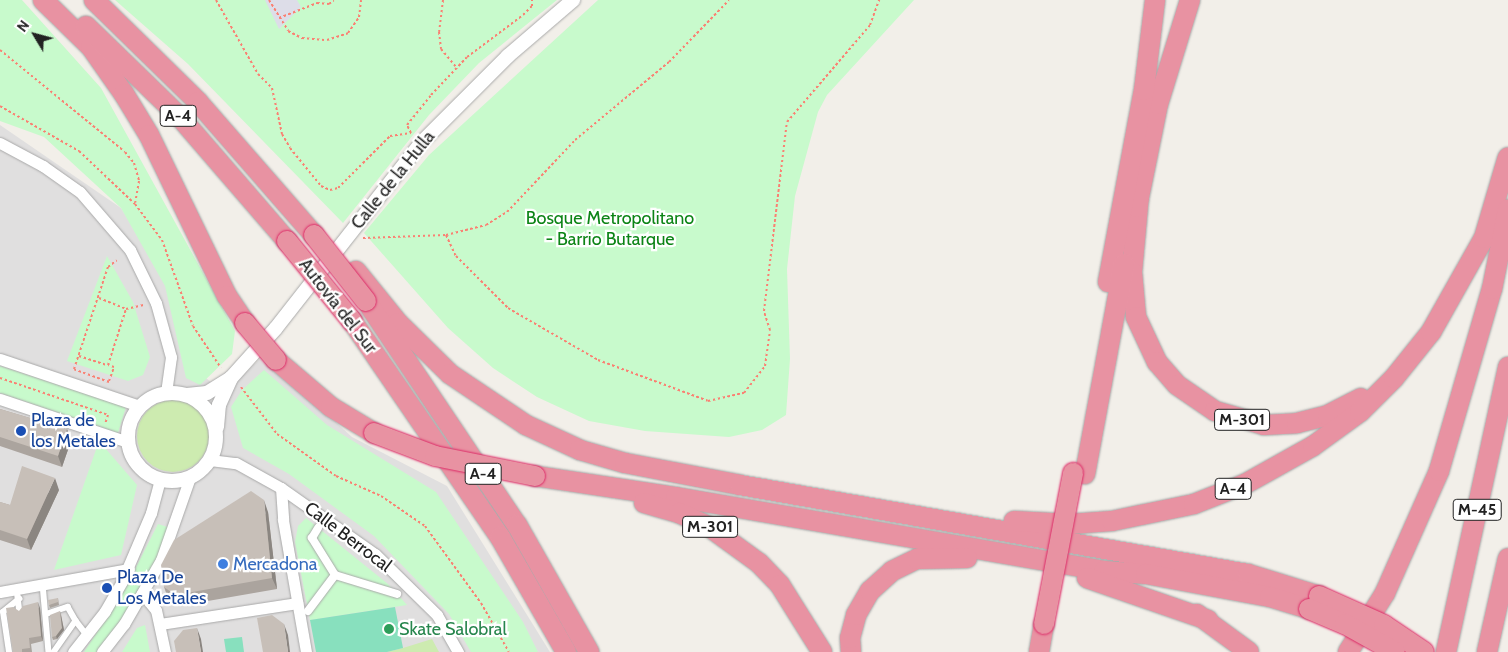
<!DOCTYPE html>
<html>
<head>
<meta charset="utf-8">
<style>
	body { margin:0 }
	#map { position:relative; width:1508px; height:652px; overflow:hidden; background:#f2efe9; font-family:Cabin,sans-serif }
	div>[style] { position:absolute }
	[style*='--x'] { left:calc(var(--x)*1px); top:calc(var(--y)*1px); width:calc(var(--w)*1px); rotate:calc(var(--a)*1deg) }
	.residential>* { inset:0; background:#e0dfdf }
	.grass>* { inset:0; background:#cdebb0 }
	.round { border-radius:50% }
	.park>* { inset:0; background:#c8facc }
	.pitch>* { inset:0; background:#88e0be }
	.plaza>* { inset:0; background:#dddde8 }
	.path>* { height:2px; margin-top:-1px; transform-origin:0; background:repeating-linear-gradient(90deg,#fa8072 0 2.5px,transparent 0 5px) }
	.roads { filter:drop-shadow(0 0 1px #a9a9a9) drop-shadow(0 0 1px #a9a9a9) }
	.service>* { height:5.5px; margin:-2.75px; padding:0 2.75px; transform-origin:2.75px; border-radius:2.75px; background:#fff }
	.pedestrian>* { height:8px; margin:-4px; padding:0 4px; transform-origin:4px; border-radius:4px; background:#fff }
	.minor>* { height:11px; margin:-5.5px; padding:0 5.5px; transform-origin:5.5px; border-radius:5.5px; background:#fff }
	.tertiary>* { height:14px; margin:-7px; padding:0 7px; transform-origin:7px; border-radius:7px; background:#fff }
	.tertiary>.ring { margin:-7px; padding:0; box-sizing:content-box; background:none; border:14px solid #fff; border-radius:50% }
	.motorway>* { height:20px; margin:-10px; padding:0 10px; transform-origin:10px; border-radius:10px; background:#e892a2 }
	.bridges { filter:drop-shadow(0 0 1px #dc2a67) drop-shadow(0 0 1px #dc2a67) }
	.motorway-bridge>* { height:20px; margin:-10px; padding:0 10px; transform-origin:10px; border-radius:10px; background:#e892a2 }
	.wall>* { inset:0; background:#aba49e }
	.shaded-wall>* { inset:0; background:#8b8681 }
	.building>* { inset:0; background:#c7bfb8 }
	.dots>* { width:14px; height:14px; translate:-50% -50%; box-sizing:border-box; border:2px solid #fff; border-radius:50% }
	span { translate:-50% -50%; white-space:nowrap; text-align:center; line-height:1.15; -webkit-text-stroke:4.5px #fff; paint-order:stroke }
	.shield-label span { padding:1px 4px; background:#fff; border:1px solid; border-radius:4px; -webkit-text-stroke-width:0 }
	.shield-label { font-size:16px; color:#222; font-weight:700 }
	.street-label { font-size:18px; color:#222 }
	.park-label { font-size:18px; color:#0c8416 }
	.transit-label { font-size:18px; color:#164399 }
	.left { translate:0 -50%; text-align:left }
	.shop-label { font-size:18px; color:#366cbe }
	.leisure-label { font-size:18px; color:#27864d }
	.north { position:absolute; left:10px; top:10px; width:50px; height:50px; -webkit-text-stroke:4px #fff; paint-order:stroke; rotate:307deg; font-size:14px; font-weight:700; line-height:20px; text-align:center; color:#222 }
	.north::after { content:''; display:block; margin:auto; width:18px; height:22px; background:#222; clip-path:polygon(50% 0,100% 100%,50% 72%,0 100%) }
</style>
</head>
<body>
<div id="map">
	<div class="residential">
		<i style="clip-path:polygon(0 125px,121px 208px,168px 280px,197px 371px,225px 393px,263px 356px,352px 437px,447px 486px,550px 652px,0 652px)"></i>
	</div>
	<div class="grass">
		<i class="round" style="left:137px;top:400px;width:72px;height:72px"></i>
		<i style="clip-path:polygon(432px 639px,439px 652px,387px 652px,403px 648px)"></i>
	</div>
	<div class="park">
		<i style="clip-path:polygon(0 0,22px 0,101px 88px,235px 331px,232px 354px,200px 385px,186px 378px,165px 286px,121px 208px,44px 137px,0 121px)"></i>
		<i style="clip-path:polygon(115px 0,557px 0,479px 63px,429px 115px,343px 223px,188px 64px)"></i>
		<i style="clip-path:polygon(598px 0,914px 0,827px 95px,818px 112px,795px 196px,787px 269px,790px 359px,786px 415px,762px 430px,729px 437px,645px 431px,589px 421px,537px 397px,493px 368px,448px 328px,364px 233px,429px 155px)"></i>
		<i style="clip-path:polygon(107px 256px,133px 302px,150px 357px,143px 375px,128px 381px,67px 361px)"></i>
		<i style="clip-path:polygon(0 366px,126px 407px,118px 433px,0 393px)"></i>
		<i style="clip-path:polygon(264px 370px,327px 425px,436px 492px,523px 622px,538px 652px,471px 652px,449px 614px,374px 536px,289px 474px,243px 448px,231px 407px,242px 390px)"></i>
		<i style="clip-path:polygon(99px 441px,137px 485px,121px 555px,54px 570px)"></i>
		<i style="clip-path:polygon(306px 518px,388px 584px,407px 605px,310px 620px,295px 542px,298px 526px)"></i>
		<i style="clip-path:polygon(158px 524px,174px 529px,122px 618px,97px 652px,84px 652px,125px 589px)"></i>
		<i style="clip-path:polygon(145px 625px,150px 652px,122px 652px,137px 628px)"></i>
	</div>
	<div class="pitch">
		<i style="clip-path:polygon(395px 607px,403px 648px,387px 652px,316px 652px,310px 620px)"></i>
		<i style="clip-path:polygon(242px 637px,244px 652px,226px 652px,224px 639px)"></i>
	</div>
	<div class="plaza">
		<i style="clip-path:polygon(265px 0,297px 0,301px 7px,279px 29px)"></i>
	</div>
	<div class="path">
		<i style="--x:216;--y:0;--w:85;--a:60.4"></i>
		<i style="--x:258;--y:74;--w:20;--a:45"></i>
		<i style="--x:272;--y:88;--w:47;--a:77.7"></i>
		<i style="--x:282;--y:134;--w:16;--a:60"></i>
		<i style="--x:290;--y:148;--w:49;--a:50.8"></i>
		<i style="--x:321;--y:186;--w:10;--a:24"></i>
		<i style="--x:330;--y:190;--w:8;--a:-14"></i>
		<i style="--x:338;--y:188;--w:74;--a:-45"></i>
		<i style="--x:390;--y:136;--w:21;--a:-8"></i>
		<i style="--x:269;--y:0;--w:36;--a:58"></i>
		<i style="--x:288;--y:31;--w:16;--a:27"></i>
		<i style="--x:302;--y:38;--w:25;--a:5"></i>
		<i style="--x:327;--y:40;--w:22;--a:-18"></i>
		<i style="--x:348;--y:33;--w:19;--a:-55"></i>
		<i style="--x:359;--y:17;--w:17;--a:-83"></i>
		<i style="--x:443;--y:0;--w:32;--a:97"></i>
		<i style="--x:439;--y:32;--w:17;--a:83"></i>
		<i style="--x:441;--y:49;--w:23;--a:50"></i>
		<i style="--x:279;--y:18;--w:41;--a:-21.5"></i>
		<i style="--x:317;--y:3;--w:12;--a:5"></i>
		<i style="--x:329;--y:4;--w:6;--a:-39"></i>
		<i style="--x:0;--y:50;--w:161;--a:39.2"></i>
		<i style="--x:125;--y:152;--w:14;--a:51"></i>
		<i style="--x:134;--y:163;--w:19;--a:74"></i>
		<i style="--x:139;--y:181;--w:22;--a:100"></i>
		<i style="--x:0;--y:106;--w:91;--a:29.7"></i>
		<i style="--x:79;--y:151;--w:77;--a:43.4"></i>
		<i style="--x:135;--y:204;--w:45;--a:53.1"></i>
		<i style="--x:162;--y:240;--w:91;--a:70.2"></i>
		<i style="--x:193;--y:326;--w:50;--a:56.3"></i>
		<i style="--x:411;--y:133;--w:9;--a:-117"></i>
		<i style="--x:407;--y:125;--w:38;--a:-51"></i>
		<i style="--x:431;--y:95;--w:52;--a:-46.5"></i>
		<i style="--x:467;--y:57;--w:70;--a:-36.9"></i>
		<i style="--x:523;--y:15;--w:13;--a:-45"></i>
		<i style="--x:532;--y:6;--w:6;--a:-90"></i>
		<i style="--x:446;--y:235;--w:41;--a:-14"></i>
		<i style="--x:486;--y:225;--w:25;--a:-32"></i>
		<i style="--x:507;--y:212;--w:99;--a:-46.6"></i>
		<i style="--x:575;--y:140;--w:122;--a:-39.7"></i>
		<i style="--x:669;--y:62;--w:86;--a:-45.9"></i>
		<i style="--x:363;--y:238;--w:83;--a:-2.1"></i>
		<i style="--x:446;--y:235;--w:23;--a:65"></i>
		<i style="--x:456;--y:256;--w:74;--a:45"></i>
		<i style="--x:508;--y:308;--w:104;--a:30"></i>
		<i style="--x:598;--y:360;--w:117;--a:20.4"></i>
		<i style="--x:708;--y:401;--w:37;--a:-13"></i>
		<i style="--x:744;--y:393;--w:34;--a:-52"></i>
		<i style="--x:765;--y:366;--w:36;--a:-82"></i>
		<i style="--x:770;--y:330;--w:20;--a:-108"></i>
		<i style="--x:764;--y:311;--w:190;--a:-83.1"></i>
		<i style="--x:787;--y:122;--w:128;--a:-49.4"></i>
		<i style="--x:870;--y:25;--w:27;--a:-70"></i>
		<i style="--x:99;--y:298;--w:29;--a:22"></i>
		<i style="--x:126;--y:309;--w:18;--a:-13"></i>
		<i style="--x:79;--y:356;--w:29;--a:18"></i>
		<i style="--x:0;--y:378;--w:114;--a:18.9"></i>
		<i style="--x:108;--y:415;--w:9;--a:108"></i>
		<i style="--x:109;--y:381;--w:15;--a:-70"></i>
		<i style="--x:114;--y:367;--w:6;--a:-162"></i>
		<i style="--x:108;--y:365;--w:59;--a:-72.2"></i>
		<i style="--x:109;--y:382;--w:37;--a:-160"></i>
		<i style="--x:74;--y:369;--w:108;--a:-71.6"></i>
		<i style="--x:108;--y:267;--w:11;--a:-38"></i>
		<i style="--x:241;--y:387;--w:59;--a:52.5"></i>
		<i style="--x:277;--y:434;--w:72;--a:35.4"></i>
		<i style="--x:336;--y:476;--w:49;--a:24"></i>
		<i style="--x:381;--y:496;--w:53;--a:34.3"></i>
		<i style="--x:425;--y:526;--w:95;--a:54"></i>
		<i style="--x:481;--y:603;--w:56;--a:60.3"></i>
	</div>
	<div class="roads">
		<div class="service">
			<i style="--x:43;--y:584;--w:68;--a:85"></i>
			<i style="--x:17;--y:589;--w:23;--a:83"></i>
			<i style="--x:46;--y:614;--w:23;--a:-18"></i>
			<i style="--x:68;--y:607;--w:16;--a:60"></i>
			<i style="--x:76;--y:621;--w:38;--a:125"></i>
			<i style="--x:76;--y:621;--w:18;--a:52"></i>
			<i style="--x:9;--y:652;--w:40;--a:-98.5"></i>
			<i style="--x:3;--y:612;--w:21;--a:-39"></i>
		</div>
		<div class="pedestrian">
			<i style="--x:335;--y:575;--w:65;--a:17"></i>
			<i style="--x:308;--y:611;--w:45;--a:-53.1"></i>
			<i style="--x:335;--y:575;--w:44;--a:-121.9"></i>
			<i style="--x:312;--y:538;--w:12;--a:-59"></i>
		</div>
		<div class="minor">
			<i style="--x:0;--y:143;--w:49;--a:28.1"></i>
			<i style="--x:43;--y:166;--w:45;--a:35.1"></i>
			<i style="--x:80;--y:192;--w:77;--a:49.2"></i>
			<i style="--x:130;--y:250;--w:59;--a:63.9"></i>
			<i style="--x:156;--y:303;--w:56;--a:74.5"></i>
			<i style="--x:171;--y:357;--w:36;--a:98"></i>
			<i style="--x:0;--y:359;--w:148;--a:18.6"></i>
			<i style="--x:0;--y:399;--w:135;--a:18.6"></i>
			<i style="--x:210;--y:460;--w:26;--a:7"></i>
			<i style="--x:236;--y:463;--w:51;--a:29.1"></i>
			<i style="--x:281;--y:488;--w:115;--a:35.1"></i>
			<i style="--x:375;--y:554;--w:87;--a:44.5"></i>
			<i style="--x:437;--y:615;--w:43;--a:60.4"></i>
			<i style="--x:281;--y:488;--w:32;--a:86"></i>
			<i style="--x:283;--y:520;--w:134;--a:80.1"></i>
			<i style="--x:0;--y:592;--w:131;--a:-10.1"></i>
			<i style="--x:142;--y:593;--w:22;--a:51"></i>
			<i style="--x:156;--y:610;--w:43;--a:77.9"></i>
			<i style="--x:160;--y:624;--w:139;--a:-8.7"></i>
			<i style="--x:73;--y:652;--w:52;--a:-52"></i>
			<i style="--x:105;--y:611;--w:34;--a:-60"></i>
			<i style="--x:122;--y:581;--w:74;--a:-66.9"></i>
			<i style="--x:151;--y:513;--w:34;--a:-75"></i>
			<i style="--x:102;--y:652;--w:36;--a:-52"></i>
			<i style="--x:124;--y:624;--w:74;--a:-60"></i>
			<i style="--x:161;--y:560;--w:88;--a:-70.7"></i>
		</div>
		<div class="tertiary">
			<i class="ring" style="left:128px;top:393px;width:74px;height:74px"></i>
			<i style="--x:187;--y:395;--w:20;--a:-6"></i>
			<i style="--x:207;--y:393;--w:28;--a:-32"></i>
			<i style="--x:231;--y:378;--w:67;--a:-48"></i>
			<i style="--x:276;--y:328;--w:235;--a:-51.9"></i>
			<i style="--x:421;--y:143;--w:123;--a:-45"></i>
			<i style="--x:508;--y:56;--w:86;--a:-40.7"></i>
			<i style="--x:217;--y:427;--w:22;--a:-85"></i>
			<i style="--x:219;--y:405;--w:30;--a:-66"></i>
		</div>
		<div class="motorway">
			<i style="--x:43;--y:0;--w:67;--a:44.4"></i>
			<i style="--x:91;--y:47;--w:57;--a:54.9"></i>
			<i style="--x:124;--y:94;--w:48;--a:58.6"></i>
			<i style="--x:149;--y:135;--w:179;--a:64.2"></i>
			<i style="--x:227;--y:296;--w:32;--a:56"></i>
			<i style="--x:94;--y:0;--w:146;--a:44.4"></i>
			<i style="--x:198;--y:102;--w:176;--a:48.9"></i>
			<i style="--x:86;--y:26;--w:131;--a:44.1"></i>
			<i style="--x:180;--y:117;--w:164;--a:49.2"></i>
			<i style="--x:1139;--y:195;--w:77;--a:95.2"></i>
			<i style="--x:1132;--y:272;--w:45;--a:84.9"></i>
			<i style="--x:1136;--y:317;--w:50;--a:65"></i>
			<i style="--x:1157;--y:362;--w:30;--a:49"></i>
			<i style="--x:1177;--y:385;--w:46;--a:34.4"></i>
			<i style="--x:1215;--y:411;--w:51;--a:15.9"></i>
			<i style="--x:1264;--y:425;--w:33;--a:-3"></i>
			<i style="--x:1297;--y:423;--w:32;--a:-14"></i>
			<i style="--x:1328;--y:415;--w:37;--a:-27"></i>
			<i style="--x:1137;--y:207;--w:105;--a:-78.5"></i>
			<i style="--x:1158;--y:104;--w:109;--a:-72.9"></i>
			<i style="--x:356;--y:271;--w:67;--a:51.1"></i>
			<i style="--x:398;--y:323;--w:73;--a:44.4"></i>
			<i style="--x:450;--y:374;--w:92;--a:33.9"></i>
			<i style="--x:526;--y:425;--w:60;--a:24.8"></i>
			<i style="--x:580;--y:450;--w:47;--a:16.1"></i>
			<i style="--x:625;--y:463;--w:117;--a:10.8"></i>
			<i style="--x:740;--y:485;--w:516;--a:9.94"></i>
			<i style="--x:1248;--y:574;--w:74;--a:17.2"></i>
			<i style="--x:1108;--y:282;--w:195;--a:-79.4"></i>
			<i style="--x:1144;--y:90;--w:91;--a:-83"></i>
			<i style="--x:371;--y:308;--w:262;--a:56.1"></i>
			<i style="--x:517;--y:525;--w:146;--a:60.4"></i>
			<i style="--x:352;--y:321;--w:262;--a:55.6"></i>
			<i style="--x:500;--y:537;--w:133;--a:60.1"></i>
			<i style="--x:276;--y:360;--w:72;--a:40.5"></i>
			<i style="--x:331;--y:407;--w:50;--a:31.2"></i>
			<i style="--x:1085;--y:474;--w:214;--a:-79.5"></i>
			<i style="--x:535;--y:476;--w:143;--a:8.5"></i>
			<i style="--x:676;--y:497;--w:434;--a:9.8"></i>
			<i style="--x:1104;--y:571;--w:42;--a:4.1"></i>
			<i style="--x:1146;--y:574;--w:126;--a:10.5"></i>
			<i style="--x:1270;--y:597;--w:41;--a:17.1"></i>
			<i style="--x:644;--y:503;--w:36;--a:16"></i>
			<i style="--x:679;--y:513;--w:32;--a:24"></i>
			<i style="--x:708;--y:526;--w:63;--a:36"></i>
			<i style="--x:759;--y:563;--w:30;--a:46"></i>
			<i style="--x:780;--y:585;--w:79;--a:57.9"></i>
			<i style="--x:1014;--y:521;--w:56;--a:3.1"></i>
			<i style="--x:1070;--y:524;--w:42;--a:-4.1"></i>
			<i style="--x:1112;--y:521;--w:84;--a:-11.7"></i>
			<i style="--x:1194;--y:504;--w:55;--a:-21.4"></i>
			<i style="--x:1245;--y:484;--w:78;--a:-29.2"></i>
			<i style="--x:1313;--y:446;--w:58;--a:-35.9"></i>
			<i style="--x:1360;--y:412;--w:48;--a:-45"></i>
			<i style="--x:1394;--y:378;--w:59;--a:-51.2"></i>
			<i style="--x:1431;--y:332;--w:108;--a:-60.6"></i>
			<i style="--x:1484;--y:238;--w:84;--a:-73.5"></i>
			<i style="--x:1087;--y:578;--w:128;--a:19.1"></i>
			<i style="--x:1197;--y:614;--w:64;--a:36.2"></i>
			<i style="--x:851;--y:652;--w:14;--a:-94"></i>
			<i style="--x:850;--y:638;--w:24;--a:-75"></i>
			<i style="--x:856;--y:615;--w:28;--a:-60"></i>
			<i style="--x:870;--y:591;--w:30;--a:-42"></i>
			<i style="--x:892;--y:571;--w:28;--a:-26"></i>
			<i style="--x:917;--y:559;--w:50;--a:-1.1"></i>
			<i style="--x:1039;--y:652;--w:28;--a:-80"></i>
			<i style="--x:1348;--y:652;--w:70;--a:-57.9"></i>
			<i style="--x:1385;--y:593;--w:133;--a:-66.1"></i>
			<i style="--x:1439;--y:471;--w:190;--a:-73.8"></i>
			<i style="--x:1492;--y:289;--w:81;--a:-78.6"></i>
			<i style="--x:1446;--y:652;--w:292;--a:-77.7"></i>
			<i style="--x:1487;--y:652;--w:96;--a:-77.4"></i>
		</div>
	</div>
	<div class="bridges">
		<div class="motorway-bridge">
			<i style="--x:314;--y:235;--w:84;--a:51.8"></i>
			<i style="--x:287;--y:241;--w:103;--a:50.9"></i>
			<i style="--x:245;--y:323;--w:48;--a:50"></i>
			<i style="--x:374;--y:433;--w:65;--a:20.7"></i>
			<i style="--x:435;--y:456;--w:102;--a:11.3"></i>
			<i style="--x:1319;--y:596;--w:71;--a:24"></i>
			<i style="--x:1384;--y:625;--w:48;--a:34"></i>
			<i style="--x:1309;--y:609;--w:39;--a:23"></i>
			<i style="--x:1345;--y:624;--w:57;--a:29.2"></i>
			<i style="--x:1044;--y:624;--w:154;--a:-79.1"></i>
		</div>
	</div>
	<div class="wall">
		<i style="clip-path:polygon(0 409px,67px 429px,71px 441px,62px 467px,0 446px)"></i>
		<i style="clip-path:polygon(59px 490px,31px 550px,0 540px,0 502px,10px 505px)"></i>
		<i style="clip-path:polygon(268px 512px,277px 589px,179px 606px,168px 598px,164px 587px)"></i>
		<i style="clip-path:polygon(58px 598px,59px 605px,50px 608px,49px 605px)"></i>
		<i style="clip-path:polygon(40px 608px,43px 641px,31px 644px,32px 652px,13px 652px,19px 611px)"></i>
		<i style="clip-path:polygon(61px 614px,64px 630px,57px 639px,53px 640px,52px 637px)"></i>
	</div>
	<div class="shaded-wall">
		<i style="clip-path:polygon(67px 429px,71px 441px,62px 467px,58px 456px)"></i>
		<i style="clip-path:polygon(55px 478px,59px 490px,31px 550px,27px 539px)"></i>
		<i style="clip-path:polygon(264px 500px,268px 512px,277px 589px,272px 578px)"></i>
		<i style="clip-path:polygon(38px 602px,40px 608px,43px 641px,41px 636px)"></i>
		<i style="clip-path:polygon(60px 611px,64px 630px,57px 639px,56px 636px)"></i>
		<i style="clip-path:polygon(284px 624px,288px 635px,290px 652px,288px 652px)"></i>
		<i style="clip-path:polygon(197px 628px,201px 639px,203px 652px,201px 652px)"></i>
	</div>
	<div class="building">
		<i style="clip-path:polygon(0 409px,67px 429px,58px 456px,0 437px)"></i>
		<i style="clip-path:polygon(22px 466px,55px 478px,27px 539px,0 530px,0 502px,10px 505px)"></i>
		<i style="clip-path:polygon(251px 491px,264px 500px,272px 578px,175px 595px,164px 587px,161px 565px,174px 540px)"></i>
		<i style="clip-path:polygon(58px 598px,58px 602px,49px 605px,48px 600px)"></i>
		<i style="clip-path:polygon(38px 602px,41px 636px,29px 638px,30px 648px,22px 649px,22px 652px,13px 652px,6px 608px,13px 607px,19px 611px,23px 606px)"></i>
		<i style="clip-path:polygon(60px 611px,62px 628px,56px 636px,52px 637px,50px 615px)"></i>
		<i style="clip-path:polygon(272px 615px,284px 624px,288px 652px,263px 652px,257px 618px)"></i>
		<i style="clip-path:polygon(197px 628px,201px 652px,176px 652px,174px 641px,183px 630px)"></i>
	</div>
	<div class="dots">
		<i style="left:21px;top:431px;background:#1a4fb4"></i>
		<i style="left:223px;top:564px;background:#3f7fe0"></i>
		<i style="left:107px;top:588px;background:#1a4fb4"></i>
		<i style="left:389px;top:629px;background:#2e9e5b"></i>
	</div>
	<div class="shield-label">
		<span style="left:178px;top:116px">A-4</span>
		<span style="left:1242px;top:420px">M-301</span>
		<span style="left:483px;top:474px">A-4</span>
		<span style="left:1233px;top:489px">A-4</span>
		<span style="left:1477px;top:510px">M-45</span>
		<span style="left:710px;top:527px">M-301</span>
	</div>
	<div class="street-label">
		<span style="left:393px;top:180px;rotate:-51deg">Calle de la Hulla</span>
		<span style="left:338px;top:306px;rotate:52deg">Autovía del Sur</span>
		<span style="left:348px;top:537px;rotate:37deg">Calle Berrocal</span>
	</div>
	<div class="park-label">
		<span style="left:610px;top:229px">Bosque Metropolitano<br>- Barrio Butarque</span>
	</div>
	<div class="transit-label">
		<span class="left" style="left:31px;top:431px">Plaza de<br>los Metales</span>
		<span class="left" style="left:117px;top:588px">Plaza De<br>Los Metales</span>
	</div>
	<div class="shop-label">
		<span class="left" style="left:233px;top:564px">Mercadona</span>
	</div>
	<div class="leisure-label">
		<span class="left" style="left:399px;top:629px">Skate Salobral</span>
	</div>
	<div class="north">N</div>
</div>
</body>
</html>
